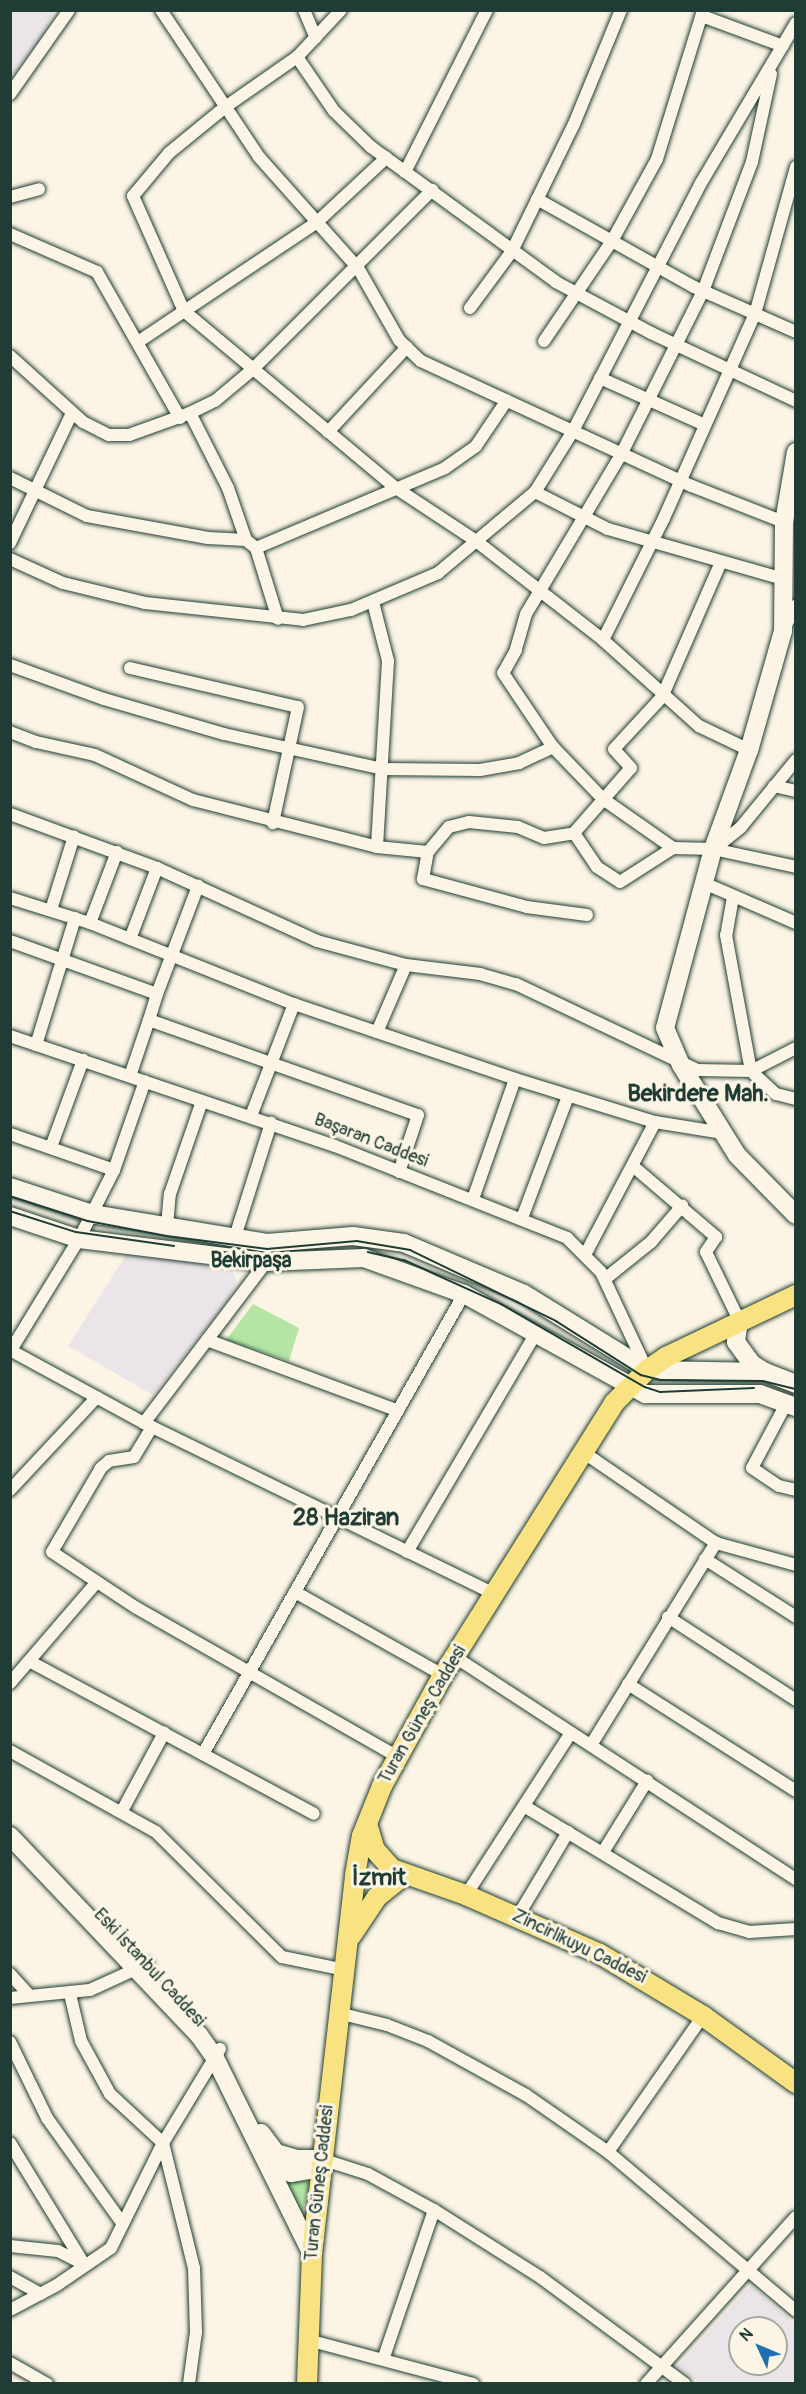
<!DOCTYPE html>
<html>
<head>
<meta charset="utf-8">
<style>
	body { margin:0 }
	#map { position:relative; width:806px; height:2394px; overflow:hidden; background:#fcf5e5; font-family:Pangolin,sans-serif }
	div>[style] { position:absolute }
	[style*='--x'] { left:calc(var(--x)*1px); top:calc(var(--y)*1px); width:calc(var(--w)*1px); rotate:calc(var(--a)*1deg) }
	.built>* { inset:0; background:#ebe4e8 }
	.green>* { inset:0; background:#b4e5a4 }
	.roads { filter:drop-shadow(0 0 2px #1f3d34) drop-shadow(0 0 2px #1f3d34) }
	.street>* { height:12px; margin:-6px; padding:0 6px; transform-origin:6px; border-radius:6px; background:#fcf5e5 }
	.secondary>* { height:18px; margin:-9px; padding:0 9px; transform-origin:9px; border-radius:9px; background:#fcf5e5 }
	.primary>* { height:20px; margin:-10px; padding:0 10px; transform-origin:10px; border-radius:10px; background:#f8e281 }
	.tram>* { height:1.5px; margin:-0.75px; padding:0 0.75px; transform-origin:0.75px; border-radius:0.75px; background:#1f3d34 }
	span { translate:-50% -50%; white-space:nowrap; text-align:center; line-height:1.15; -webkit-text-stroke:6px #fcf5e5; paint-order:stroke }
	.street-label { font-size:18px; color:#1f3d34 }
	.quarter-label { font-size:21px; color:#1f3d34; font-weight:700 }
	.district-label { font-size:24px; color:#1f3d34; font-weight:700 }
	.frame { position:absolute; inset:0; border:12px solid #1f3d34; pointer-events:none }
	.north { position:absolute; left:728px; top:2316px; width:60px; height:60px; box-sizing:border-box; background:#fcf5e5; border:2px solid #a4ab9e; border-radius:50%; rotate:314deg; font-size:16px; font-weight:700; line-height:24px; text-align:center; color:#1f3d34 }
	.north::after { content:''; display:block; margin:auto; width:21px; height:27px; background:#1f6fb2; clip-path:polygon(50% 0,100% 100%,50% 72%,0 100%) }
</style>
</head>
<body>
<div id="map">
	<div class="built">
		<i style="clip-path:polygon(11px 10px,55px 11px,41px 38px,11px 78px)"></i>
		<i style="clip-path:polygon(128px 1252px,229px 1266px,237px 1281px,226px 1303px,153px 1395px,68px 1346px)"></i>
		<i style="clip-path:polygon(evenodd,751px 2285px,795px 2325px,795px 2383px,700px 2383px,677px 2367px,751px 2285px,740px 2328px,776px 2328px,776px 2364px,740px 2364px,740px 2328px)"></i>
	</div>
	<div class="green">
		<i style="clip-path:polygon(253px 1304px,299px 1328px,289px 1361px,226px 1340px)"></i>
		<i style="clip-path:polygon(284px 2178px,310px 2182px,302px 2215px)"></i>
	</div>
	<div class="roads">
		<div class="street">
			<i style="--x:161;--y:10;--w:177;--a:56.3"></i>
			<i style="--x:259;--y:157;--w:149;--a:48.3"></i>
			<i style="--x:358;--y:268;--w:83;--a:60.3"></i>
			<i style="--x:399;--y:340;--w:30;--a:44"></i>
			<i style="--x:421;--y:361;--w:298;--a:24.8"></i>
			<i style="--x:692;--y:486;--w:99;--a:21.4"></i>
			<i style="--x:304;--y:10;--w:30;--a:67"></i>
			<i style="--x:341;--y:10;--w:64;--a:133.1"></i>
			<i style="--x:297;--y:57;--w:89;--a:145.1"></i>
			<i style="--x:224;--y:108;--w:71;--a:140.7"></i>
			<i style="--x:169;--y:153;--w:56;--a:129.9"></i>
			<i style="--x:133;--y:196;--w:126;--a:66.1"></i>
			<i style="--x:184;--y:311;--w:276;--a:39.9"></i>
			<i style="--x:396;--y:488;--w:96;--a:33.5"></i>
			<i style="--x:476;--y:541;--w:161;--a:37.9"></i>
			<i style="--x:603;--y:640;--w:129;--a:41.9"></i>
			<i style="--x:699;--y:726;--w:55;--a:25.6"></i>
			<i style="--x:702;--y:16;--w:86;--a:20.3"></i>
			<i style="--x:297;--y:57;--w:65;--a:55.6"></i>
			<i style="--x:334;--y:111;--w:52;--a:44.2"></i>
			<i style="--x:371;--y:147;--w:229;--a:36.1"></i>
			<i style="--x:556;--y:282;--w:108;--a:28.2"></i>
			<i style="--x:651;--y:333;--w:160;--a:25.1"></i>
			<i style="--x:771;--y:74;--w:90;--a:102.2"></i>
			<i style="--x:752;--y:162;--w:138;--a:110.8"></i>
			<i style="--x:703;--y:291;--w:181;--a:116.6"></i>
			<i style="--x:622;--y:453;--w:187;--a:120.8"></i>
			<i style="--x:526;--y:614;--w:37;--a:106"></i>
			<i style="--x:516;--y:650;--w:26;--a:119"></i>
			<i style="--x:503;--y:673;--w:89;--a:56"></i>
			<i style="--x:553;--y:747;--w:72;--a:46.1"></i>
			<i style="--x:603;--y:799;--w:85;--a:35"></i>
			<i style="--x:673;--y:848;--w:40;--a:1.4"></i>
			<i style="--x:713;--y:849;--w:85;--a:12.2"></i>
			<i style="--x:10;--y:94;--w:103;--a:-54.9"></i>
			<i style="--x:405;--y:172;--w:182;--a:-63.2"></i>
			<i style="--x:10;--y:197;--w:30;--a:-15"></i>
			<i style="--x:537;--y:199;--w:180;--a:29.3"></i>
			<i style="--x:694;--y:287;--w:111;--a:23.8"></i>
			<i style="--x:10;--y:234;--w:95;--a:23.6"></i>
			<i style="--x:97;--y:272;--w:168;--a:60.4"></i>
			<i style="--x:470;--y:308;--w:71;--a:-53.6"></i>
			<i style="--x:512;--y:251;--w:141;--a:-64"></i>
			<i style="--x:574;--y:124;--w:123;--a:-67.6"></i>
			<i style="--x:544;--y:341;--w:121;--a:-55.8"></i>
			<i style="--x:612;--y:241;--w:94;--a:-61.2"></i>
			<i style="--x:657;--y:159;--w:156;--a:-72.8"></i>
			<i style="--x:138;--y:342;--w:214;--a:-33.8"></i>
			<i style="--x:316;--y:223;--w:96;--a:-42.9"></i>
			<i style="--x:10;--y:356;--w:98;--a:42.1"></i>
			<i style="--x:83;--y:422;--w:29;--a:27"></i>
			<i style="--x:109;--y:435;--w:20;--a:0"></i>
			<i style="--x:129;--y:435;--w:65;--a:-19.8"></i>
			<i style="--x:190;--y:413;--w:28;--a:-26"></i>
			<i style="--x:215;--y:401;--w:48;--a:-40"></i>
			<i style="--x:252;--y:370;--w:255;--a:-45"></i>
			<i style="--x:600;--y:378;--w:115;--a:24.1"></i>
			<i style="--x:190;--y:413;--w:84;--a:63.1"></i>
			<i style="--x:228;--y:488;--w:55;--a:70.9"></i>
			<i style="--x:328;--y:432;--w:116;--a:-47.1"></i>
			<i style="--x:10;--y:478;--w:86;--a:26.3"></i>
			<i style="--x:87;--y:516;--w:123;--a:10.3"></i>
			<i style="--x:208;--y:538;--w:38;--a:3"></i>
			<i style="--x:246;--y:540;--w:13;--a:39"></i>
			<i style="--x:256;--y:548;--w:74;--a:72.8"></i>
			<i style="--x:535;--y:492;--w:82;--a:26.9"></i>
			<i style="--x:608;--y:529;--w:183;--a:15.9"></i>
			<i style="--x:10;--y:543;--w:144;--a:-64.5"></i>
			<i style="--x:256;--y:548;--w:205;--a:-22.9"></i>
			<i style="--x:445;--y:468;--w:38;--a:-35"></i>
			<i style="--x:476;--y:446;--w:55;--a:-56"></i>
			<i style="--x:10;--y:559;--w:58;--a:24.4"></i>
			<i style="--x:63;--y:583;--w:84;--a:13.7"></i>
			<i style="--x:145;--y:603;--w:159;--a:6.1"></i>
			<i style="--x:303;--y:620;--w:49;--a:-11.8"></i>
			<i style="--x:351;--y:610;--w:95;--a:-23"></i>
			<i style="--x:438;--y:573;--w:126;--a:-39.9"></i>
			<i style="--x:535;--y:492;--w:72;--a:-58.1"></i>
			<i style="--x:573;--y:431;--w:279;--a:-62.7"></i>
			<i style="--x:701;--y:183;--w:186;--a:-59.3"></i>
			<i style="--x:373;--y:602;--w:61;--a:75.7"></i>
			<i style="--x:388;--y:661;--w:186;--a:93.4"></i>
			<i style="--x:786;--y:625;--w:22;--a:-63"></i>
			<i style="--x:603;--y:640;--w:136;--a:-63.4"></i>
			<i style="--x:664;--y:518;--w:223;--a:-66"></i>
			<i style="--x:755;--y:314;--w:153;--a:-74.4"></i>
			<i style="--x:10;--y:665;--w:100;--a:19.9"></i>
			<i style="--x:104;--y:699;--w:125;--a:16.3"></i>
			<i style="--x:224;--y:734;--w:163;--a:12.4"></i>
			<i style="--x:383;--y:769;--w:97;--a:0.6"></i>
			<i style="--x:480;--y:770;--w:40;--a:-10"></i>
			<i style="--x:519;--y:763;--w:38;--a:-25"></i>
			<i style="--x:130;--y:668;--w:172;--a:13.1"></i>
			<i style="--x:298;--y:707;--w:119;--a:102.2"></i>
			<i style="--x:10;--y:732;--w:28;--a:21"></i>
			<i style="--x:36;--y:742;--w:60;--a:12.4"></i>
			<i style="--x:95;--y:755;--w:108;--a:24.7"></i>
			<i style="--x:193;--y:800;--w:190;--a:14.3"></i>
			<i style="--x:377;--y:847;--w:51;--a:5.6"></i>
			<i style="--x:774;--y:786;--w:23;--a:13"></i>
			<i style="--x:10;--y:814;--w:157;--a:20.2"></i>
			<i style="--x:157;--y:868;--w:176;--a:24.5"></i>
			<i style="--x:317;--y:941;--w:92;--a:15.1"></i>
			<i style="--x:406;--y:965;--w:75;--a:6.9"></i>
			<i style="--x:480;--y:974;--w:37;--a:16"></i>
			<i style="--x:516;--y:984;--w:200;--a:25.4"></i>
			<i style="--x:697;--y:1070;--w:54;--a:1.1"></i>
			<i style="--x:751;--y:1071;--w:51;--a:-27.1"></i>
			<i style="--x:574;--y:833;--w:41;--a:55.9"></i>
			<i style="--x:597;--y:867;--w:27;--a:33"></i>
			<i style="--x:620;--y:882;--w:63;--a:-32.7"></i>
			<i style="--x:714;--y:849;--w:35;--a:-39"></i>
			<i style="--x:741;--y:827;--w:87;--a:-50.6"></i>
			<i style="--x:704;--y:883;--w:100;--a:23.5"></i>
			<i style="--x:733;--y:897;--w:39;--a:100"></i>
			<i style="--x:726;--y:935;--w:138;--a:79.6"></i>
			<i style="--x:751;--y:1071;--w:34;--a:43"></i>
			<i style="--x:776;--y:1094;--w:21;--a:14"></i>
			<i style="--x:10;--y:898;--w:84;--a:17.4"></i>
			<i style="--x:90;--y:923;--w:219;--a:21.7"></i>
			<i style="--x:294;--y:1004;--w:233;--a:18.7"></i>
			<i style="--x:515;--y:1079;--w:146;--a:17.1"></i>
			<i style="--x:655;--y:1122;--w:69;--a:9.2"></i>
			<i style="--x:51;--y:910;--w:77;--a:-72.7"></i>
			<i style="--x:587;--y:915;--w:61;--a:-172.4"></i>
			<i style="--x:527;--y:907;--w:108;--a:-164.9"></i>
			<i style="--x:423;--y:879;--w:27;--a:-80"></i>
			<i style="--x:428;--y:852;--w:33;--a:-50"></i>
			<i style="--x:449;--y:827;--w:21;--a:-14"></i>
			<i style="--x:469;--y:822;--w:49;--a:5.8"></i>
			<i style="--x:518;--y:827;--w:28;--a:23"></i>
			<i style="--x:544;--y:838;--w:30;--a:-9"></i>
			<i style="--x:574;--y:833;--w:86;--a:-48.8"></i>
			<i style="--x:631;--y:768;--w:25;--a:-132"></i>
			<i style="--x:614;--y:749;--w:71;--a:-47.3"></i>
			<i style="--x:662;--y:697;--w:147;--a:-66.4"></i>
			<i style="--x:90;--y:923;--w:76;--a:-69.2"></i>
			<i style="--x:130;--y:939;--w:76;--a:-69.2"></i>
			<i style="--x:10;--y:941;--w:156;--a:19.8"></i>
			<i style="--x:157;--y:994;--w:27;--a:107"></i>
			<i style="--x:149;--y:1020;--w:285;--a:19.5"></i>
			<i style="--x:418;--y:1115;--w:60;--a:108.4"></i>
			<i style="--x:157;--y:994;--w:116;--a:-69.2"></i>
			<i style="--x:377;--y:1032;--w:73;--a:-66.6"></i>
			<i style="--x:10;--y:1036;--w:343;--a:18.7"></i>
			<i style="--x:335;--y:1146;--w:250;--a:21.6"></i>
			<i style="--x:567;--y:1238;--w:48;--a:45"></i>
			<i style="--x:601;--y:1272;--w:108;--a:64.9"></i>
			<i style="--x:36;--y:1045;--w:133;--a:-72.9"></i>
			<i style="--x:130;--y:1076;--w:59;--a:-71.3"></i>
			<i style="--x:251;--y:1116;--w:120;--a:-69"></i>
			<i style="--x:10;--y:1134;--w:110;--a:19.1"></i>
			<i style="--x:114;--y:1170;--w:77;--a:116.9"></i>
			<i style="--x:79;--y:1239;--w:130;--a:121.5"></i>
			<i style="--x:51;--y:1147;--w:93;--a:-69.8"></i>
			<i style="--x:634;--y:1167;--w:108;--a:40.5"></i>
			<i style="--x:716;--y:1237;--w:18;--a:124"></i>
			<i style="--x:706;--y:1252;--w:76;--a:64.1"></i>
			<i style="--x:114;--y:1170;--w:94;--a:-70.8"></i>
			<i style="--x:473;--y:1199;--w:127;--a:-70.7"></i>
			<i style="--x:522;--y:1218;--w:130;--a:-69.3"></i>
			<i style="--x:167;--y:1226;--w:32;--a:-85"></i>
			<i style="--x:170;--y:1194;--w:98;--a:-71"></i>
			<i style="--x:235;--y:1237;--w:120;--a:-72.5"></i>
			<i style="--x:586;--y:1253;--w:148;--a:-62.2"></i>
			<i style="--x:605;--y:1279;--w:59;--a:-38.8"></i>
			<i style="--x:651;--y:1242;--w:48;--a:-49.3"></i>
			<i style="--x:207;--y:1340;--w:202;--a:20.3"></i>
			<i style="--x:10;--y:1350;--w:153;--a:28.6"></i>
			<i style="--x:144;--y:1423;--w:390;--a:26"></i>
			<i style="--x:786;--y:1404;--w:72;--a:118"></i>
			<i style="--x:752;--y:1468;--w:32;--a:34"></i>
			<i style="--x:779;--y:1486;--w:17;--a:13"></i>
			<i style="--x:144;--y:1423;--w:202;--a:-52.8"></i>
			<i style="--x:152;--y:1427;--w:35;--a:121"></i>
			<i style="--x:134;--y:1457;--w:25;--a:171"></i>
			<i style="--x:109;--y:1461;--w:11;--a:139"></i>
			<i style="--x:101;--y:1468;--w:97;--a:120.3"></i>
			<i style="--x:52;--y:1552;--w:100;--a:33.5"></i>
			<i style="--x:135;--y:1607;--w:301;--a:29.7"></i>
			<i style="--x:583;--y:1452;--w:161;--a:34.4"></i>
			<i style="--x:716;--y:1543;--w:83;--a:15.4"></i>
			<i style="--x:10;--y:1490;--w:127;--a:-46.9"></i>
			<i style="--x:407;--y:1552;--w:254;--a:-59.5"></i>
			<i style="--x:705;--y:1559;--w:108;--a:32.5"></i>
			<i style="--x:295;--y:1592;--w:170;--a:29.3"></i>
			<i style="--x:668;--y:1617;--w:153;--a:33"></i>
			<i style="--x:455;--y:1657;--w:407;--a:33.1"></i>
			<i style="--x:29;--y:1661;--w:323;--a:28.2"></i>
			<i style="--x:10;--y:1683;--w:132;--a:-49.3"></i>
			<i style="--x:628;--y:1684;--w:199;--a:32.5"></i>
			<i style="--x:591;--y:1745;--w:238;--a:-58.3"></i>
			<i style="--x:10;--y:1751;--w:167;--a:29"></i>
			<i style="--x:156;--y:1832;--w:177;--a:44.8"></i>
			<i style="--x:282;--y:1957;--w:64;--a:11.7"></i>
			<i style="--x:203;--y:1754;--w:529;--a:-60.43"></i>
			<i style="--x:524;--y:1806;--w:227;--a:31.1"></i>
			<i style="--x:718;--y:1923;--w:32;--a:16"></i>
			<i style="--x:749;--y:1932;--w:47;--a:-3.7"></i>
			<i style="--x:122;--y:1811;--w:89;--a:-61.7"></i>
			<i style="--x:603;--y:1852;--w:84;--a:-58.2"></i>
			<i style="--x:466;--y:1895;--w:193;--a:-57.1"></i>
			<i style="--x:518;--y:1916;--w:98;--a:-59.2"></i>
			<i style="--x:10;--y:1974;--w:27;--a:48"></i>
			<i style="--x:70;--y:1994;--w:48;--a:76.8"></i>
			<i style="--x:81;--y:2041;--w:60;--a:61.3"></i>
			<i style="--x:110;--y:2094;--w:72;--a:42.8"></i>
			<i style="--x:163;--y:2143;--w:129;--a:76.1"></i>
			<i style="--x:194;--y:2268;--w:64;--a:88.2"></i>
			<i style="--x:196;--y:2332;--w:52;--a:97.7"></i>
			<i style="--x:10;--y:1998;--w:80;--a:-5.7"></i>
			<i style="--x:90;--y:1990;--w:63;--a:-24.5"></i>
			<i style="--x:338;--y:2013;--w:50;--a:13.8"></i>
			<i style="--x:387;--y:2025;--w:44;--a:21.3"></i>
			<i style="--x:428;--y:2041;--w:112;--a:28.9"></i>
			<i style="--x:526;--y:2095;--w:100;--a:34.8"></i>
			<i style="--x:608;--y:2152;--w:246;--a:40.2"></i>
			<i style="--x:10;--y:2042;--w:85;--a:64"></i>
			<i style="--x:47;--y:2118;--w:130;--a:54.4"></i>
			<i style="--x:10;--y:2143;--w:142;--a:58.6"></i>
			<i style="--x:608;--y:2152;--w:166;--a:-55.1"></i>
			<i style="--x:321;--y:2159;--w:49;--a:17.7"></i>
			<i style="--x:368;--y:2174;--w:75;--a:28.6"></i>
			<i style="--x:434;--y:2210;--w:125;--a:32.3"></i>
			<i style="--x:540;--y:2277;--w:180;--a:36.4"></i>
			<i style="--x:10;--y:2246;--w:48;--a:5.9"></i>
			<i style="--x:58;--y:2251;--w:28;--a:27"></i>
			<i style="--x:10;--y:2277;--w:35;--a:29"></i>
			<i style="--x:10;--y:2310;--w:53;--a:-28"></i>
			<i style="--x:57;--y:2285;--w:65;--a:-34.4"></i>
			<i style="--x:111;--y:2248;--w:117;--a:-63.7"></i>
			<i style="--x:163;--y:2143;--w:110;--a:-58.8"></i>
			<i style="--x:308;--y:2340;--w:171;--a:14.9"></i>
			<i style="--x:384;--y:2357;--w:155;--a:-71.2"></i>
			<i style="--x:10;--y:2363;--w:43;--a:29.6"></i>
			<i style="--x:646;--y:2384;--w:224;--a:-48.1"></i>
		</div>
		<div class="secondary">
			<i style="--x:796;--y:452;--w:71;--a:99.7"></i>
			<i style="--x:784;--y:522;--w:109;--a:90.5"></i>
			<i style="--x:783;--y:631;--w:124;--a:105.9"></i>
			<i style="--x:749;--y:750;--w:105;--a:110"></i>
			<i style="--x:713;--y:849;--w:185;--a:105"></i>
			<i style="--x:665;--y:1028;--w:40;--a:66.6"></i>
			<i style="--x:681;--y:1065;--w:106;--a:58.1"></i>
			<i style="--x:737;--y:1155;--w:84;--a:45.5"></i>
			<i style="--x:10;--y:1187;--w:86;--a:18.2"></i>
			<i style="--x:92;--y:1214;--w:177;--a:9.4"></i>
			<i style="--x:267;--y:1243;--w:86;--a:-4.7"></i>
			<i style="--x:353;--y:1236;--w:51;--a:7.8"></i>
			<i style="--x:404;--y:1243;--w:130;--a:23"></i>
			<i style="--x:524;--y:1294;--w:145;--a:31.7"></i>
			<i style="--x:647;--y:1370;--w:118;--a:1"></i>
			<i style="--x:765;--y:1372;--w:33;--a:21"></i>
			<i style="--x:10;--y:1216;--w:73;--a:18.4"></i>
			<i style="--x:79;--y:1239;--w:188;--a:7"></i>
			<i style="--x:266;--y:1262;--w:98;--a:-2.3"></i>
			<i style="--x:364;--y:1258;--w:106;--a:19.8"></i>
			<i style="--x:464;--y:1294;--w:207;--a:28.9"></i>
			<i style="--x:645;--y:1394;--w:115;--a:0"></i>
			<i style="--x:760;--y:1394;--w:38;--a:20"></i>
			<i style="--x:739;--y:1320;--w:22;--a:98"></i>
			<i style="--x:736;--y:1342;--w:27;--a:54"></i>
			<i style="--x:752;--y:1364;--w:15;--a:32"></i>
			<i style="--x:10;--y:1836;--w:274;--a:46.5"></i>
			<i style="--x:199;--y:2035;--w:28;--a:55"></i>
			<i style="--x:215;--y:2058;--w:219;--a:63.7"></i>
			<i style="--x:261;--y:2133;--w:25;--a:53"></i>
			<i style="--x:276;--y:2153;--w:22;--a:16"></i>
			<i style="--x:297;--y:2159;--w:24;--a:0"></i>
			<i style="--x:264;--y:2157;--w:16;--a:40"></i>
			<i style="--x:276;--y:2167;--w:16;--a:22"></i>
			<i style="--x:291;--y:2173;--w:18;--a:-9"></i>
			<i style="--x:309;--y:2170;--w:16;--a:-43"></i>
		</div>
		<div class="primary">
			<i style="--x:367;--y:1824;--w:27;--a:73"></i>
			<i style="--x:375;--y:1850;--w:25;--a:48"></i>
			<i style="--x:392;--y:1869;--w:78;--a:19.4"></i>
			<i style="--x:466;--y:1895;--w:146;--a:23.8"></i>
			<i style="--x:600;--y:1954;--w:120;--a:31"></i>
			<i style="--x:703;--y:2016;--w:115;--a:35.8"></i>
			<i style="--x:351;--y:1936;--w:47;--a:-56.3"></i>
			<i style="--x:377;--y:1897;--w:33;--a:-39"></i>
			<i style="--x:307;--y:2384;--w:130;--a:-87.8"></i>
			<i style="--x:312;--y:2254;--w:381;--a:-83.5"></i>
			<i style="--x:355;--y:1875;--w:40;--a:-80"></i>
			<i style="--x:362;--y:1836;--w:54;--a:-68.2"></i>
			<i style="--x:382;--y:1786;--w:127;--a:-61.2"></i>
			<i style="--x:443;--y:1675;--w:321;--a:-57.8"></i>
			<i style="--x:614;--y:1403;--w:47;--a:-45"></i>
			<i style="--x:647;--y:1370;--w:23;--a:-34"></i>
			<i style="--x:666;--y:1357;--w:144;--a:-25.5"></i>
		</div>
	</div>
	<div class="tram">
		<i style="--x:10;--y:1196;--w:82;--a:17.8"></i>
		<i style="--x:88;--y:1221;--w:80;--a:10.8"></i>
		<i style="--x:167;--y:1236;--w:101;--a:7.4"></i>
		<i style="--x:267;--y:1249;--w:90;--a:-5.1"></i>
		<i style="--x:357;--y:1241;--w:54;--a:9.6"></i>
		<i style="--x:410;--y:1250;--w:162;--a:25.9"></i>
		<i style="--x:556;--y:1321;--w:101;--a:32.4"></i>
		<i style="--x:641;--y:1375;--w:21;--a:14"></i>
		<i style="--x:661;--y:1380;--w:102;--a:0.6"></i>
		<i style="--x:763;--y:1381;--w:34;--a:14"></i>
		<i style="--x:10;--y:1211;--w:69;--a:17.7"></i>
		<i style="--x:76;--y:1232;--w:99;--a:8.1"></i>
		<i style="--x:222;--y:1252;--w:59;--a:3.9"></i>
		<i style="--x:368;--y:1252;--w:37;--a:13"></i>
		<i style="--x:404;--y:1260;--w:107;--a:24.4"></i>
		<i style="--x:501;--y:1304;--w:166;--a:30"></i>
		<i style="--x:645;--y:1387;--w:16;--a:18"></i>
		<i style="--x:660;--y:1392;--w:94;--a:-2.4"></i>
	</div>
	<div class="street-label">
		<span style="left:371px;top:1141px;rotate:21deg">Başaran Caddesi</span>
		<span style="left:423px;top:1715px;rotate:-60deg">Turan Güneş Caddesi</span>
		<span style="left:579px;top:1947px;rotate:26deg">Zincirlikuyu Caddesi</span>
		<span style="left:149px;top:1968px;rotate:47deg">Eski İstanbul Caddesi</span>
		<span style="left:320px;top:2183px;rotate:-84deg">Turan Güneş Caddesi</span>
	</div>
	<div class="quarter-label">
		<span style="left:251px;top:1261px">Bekirpaşa</span>
	</div>
	<div class="district-label">
		<span style="left:698px;top:1094px">Bekirdere Mah.</span>
		<span style="left:346px;top:1518px">28 Haziran</span>
		<span style="left:379px;top:1878px">İzmit</span>
	</div>
	<div class="frame"></div>
	<div class="north">N</div>
</div>
</body>
</html>
